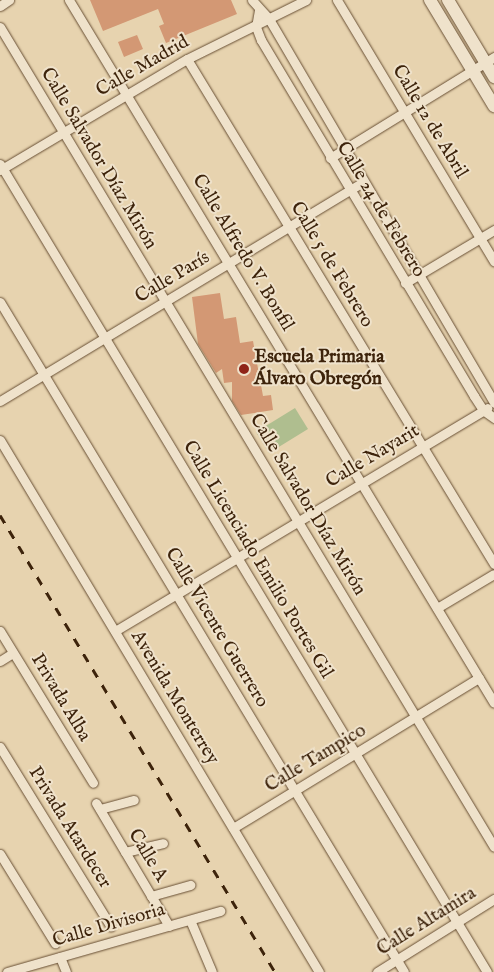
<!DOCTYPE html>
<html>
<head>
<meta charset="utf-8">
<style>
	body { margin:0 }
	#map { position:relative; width:494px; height:972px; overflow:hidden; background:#e7d3af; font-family:"IM FELL English",serif }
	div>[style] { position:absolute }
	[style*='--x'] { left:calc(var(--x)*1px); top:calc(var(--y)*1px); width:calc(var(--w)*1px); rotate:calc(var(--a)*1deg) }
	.green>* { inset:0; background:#afbe8f }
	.building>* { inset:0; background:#d39874 }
	.roads { filter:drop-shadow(0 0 1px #684f34) drop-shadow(0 0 1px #684f34) }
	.street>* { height:9px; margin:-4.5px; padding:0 4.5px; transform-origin:4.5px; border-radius:4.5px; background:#efe2cb }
	.secondary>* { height:12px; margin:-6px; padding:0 6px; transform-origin:6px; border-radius:6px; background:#efe2cb }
	.rail>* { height:3px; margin-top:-1.5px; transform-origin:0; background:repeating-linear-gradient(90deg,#3d230b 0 9px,transparent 0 18px) }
	.dots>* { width:14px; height:14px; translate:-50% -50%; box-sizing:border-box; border:2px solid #efe2cb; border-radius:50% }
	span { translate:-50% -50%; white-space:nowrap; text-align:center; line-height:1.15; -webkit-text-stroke:4px #efe2cb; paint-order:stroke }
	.street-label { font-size:19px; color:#3d230b }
	.poi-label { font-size:19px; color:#3d230b; font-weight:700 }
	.left { translate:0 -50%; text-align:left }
</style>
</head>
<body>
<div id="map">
	<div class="green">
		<i style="clip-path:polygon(295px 408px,308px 429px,269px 453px,256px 432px)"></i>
	</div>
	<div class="building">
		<i style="clip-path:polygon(90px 0,231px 0,237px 14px,166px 43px,159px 26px,164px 24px,158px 9px,103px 31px)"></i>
		<i style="clip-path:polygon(137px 35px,143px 49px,124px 57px,118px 42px)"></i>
		<i style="clip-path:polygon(220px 293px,224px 319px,236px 317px,240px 343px,253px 341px,263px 396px,271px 395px,273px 410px,241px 415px,232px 401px,232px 382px,224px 383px,222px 369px,216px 373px,198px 344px,192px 297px)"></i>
	</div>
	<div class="roads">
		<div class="street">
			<i style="--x:69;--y:0;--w:821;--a:58.84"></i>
			<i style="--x:252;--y:0;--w:25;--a:48"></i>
			<i style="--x:269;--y:19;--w:445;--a:59.6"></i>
			<i style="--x:337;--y:0;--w:305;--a:59"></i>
			<i style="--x:0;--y:6;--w:11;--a:-34"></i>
			<i style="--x:259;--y:10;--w:17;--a:100"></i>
			<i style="--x:256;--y:27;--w:14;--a:69"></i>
			<i style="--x:261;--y:40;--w:415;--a:59.1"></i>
			<i style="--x:474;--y:396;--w:17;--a:57"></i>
			<i style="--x:483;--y:410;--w:14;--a:36"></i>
			<i style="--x:0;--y:27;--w:957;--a:58.93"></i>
			<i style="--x:187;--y:59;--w:591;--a:58.7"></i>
			<i style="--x:330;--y:158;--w:193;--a:-31.6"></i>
			<i style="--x:0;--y:164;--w:943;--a:58.92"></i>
			<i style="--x:0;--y:170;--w:217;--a:-30.7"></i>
			<i style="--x:187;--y:59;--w:133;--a:-26.4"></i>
			<i style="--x:405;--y:283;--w:104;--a:-30.8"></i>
			<i style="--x:0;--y:302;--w:782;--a:58.91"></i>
			<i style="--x:0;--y:401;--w:424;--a:-31.1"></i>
			<i style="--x:0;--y:440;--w:620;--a:59.05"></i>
			<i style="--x:437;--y:608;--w:66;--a:-30.8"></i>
			<i style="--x:0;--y:631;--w:178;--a:58.5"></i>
			<i style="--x:115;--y:631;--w:434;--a:-30.9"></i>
			<i style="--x:0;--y:661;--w:15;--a:-32"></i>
			<i style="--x:0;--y:747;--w:211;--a:58.3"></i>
			<i style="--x:96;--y:803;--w:143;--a:59.3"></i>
			<i style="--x:100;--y:809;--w:35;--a:-15"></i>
			<i style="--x:233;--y:828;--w:288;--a:-31.4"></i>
			<i style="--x:125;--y:852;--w:39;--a:-13"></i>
			<i style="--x:0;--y:854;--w:105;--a:58.3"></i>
			<i style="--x:151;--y:896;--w:41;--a:-15.8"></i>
			<i style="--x:190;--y:920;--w:56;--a:67.1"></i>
			<i style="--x:60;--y:957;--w:16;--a:68"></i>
			<i style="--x:7;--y:972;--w:222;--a:-16"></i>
			<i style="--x:377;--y:972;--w:138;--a:-32"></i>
		</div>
		<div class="secondary">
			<i style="--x:430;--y:0;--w:124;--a:58.9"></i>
			<i style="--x:448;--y:0;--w:90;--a:59.1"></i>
		</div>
	</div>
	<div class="rail">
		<i style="--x:0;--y:515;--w:533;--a:58.96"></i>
	</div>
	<div class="dots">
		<i style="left:244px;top:369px;background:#8f2418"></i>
	</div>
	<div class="street-label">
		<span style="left:143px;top:67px;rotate:-30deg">Calle Madrid</span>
		<span style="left:429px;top:122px;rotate:59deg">Calle 12 de Abril</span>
		<span style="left:98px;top:159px;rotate:59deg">Calle Salvador Díaz Mirón</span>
		<span style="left:380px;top:210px;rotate:59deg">Calle 24 de Febrero</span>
		<span style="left:242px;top:253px;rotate:59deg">Calle Alfredo V. Bonfil</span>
		<span style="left:331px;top:265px;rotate:59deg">Calle 5 de Febrero</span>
		<span style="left:173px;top:278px;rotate:-31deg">Calle París</span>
		<span style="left:373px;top:457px;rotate:-31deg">Calle Nayarit</span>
		<span style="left:307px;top:505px;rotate:59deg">Calle Salvador Díaz Mirón</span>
		<span style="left:257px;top:560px;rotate:59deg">Calle Licenciado Emilio Portes Gil</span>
		<span style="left:216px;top:628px;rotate:59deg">Calle Vicente Guerrero</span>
		<span style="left:60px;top:698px;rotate:59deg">Privada Alba</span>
		<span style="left:174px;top:698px;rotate:59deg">Avenida Monterrey</span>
		<span style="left:316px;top:759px;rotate:-31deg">Calle Tampico</span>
		<span style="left:69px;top:828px;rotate:58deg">Privada Atardecer</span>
		<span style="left:147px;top:856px;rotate:59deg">Calle A</span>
		<span style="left:427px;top:922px;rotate:-32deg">Calle Altamira</span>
		<span style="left:109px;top:926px;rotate:-16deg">Calle Divisoria</span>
	</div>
	<div class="poi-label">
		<span class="left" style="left:254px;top:369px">Escuela Primaria<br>Álvaro Obregón</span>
	</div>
</div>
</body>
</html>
